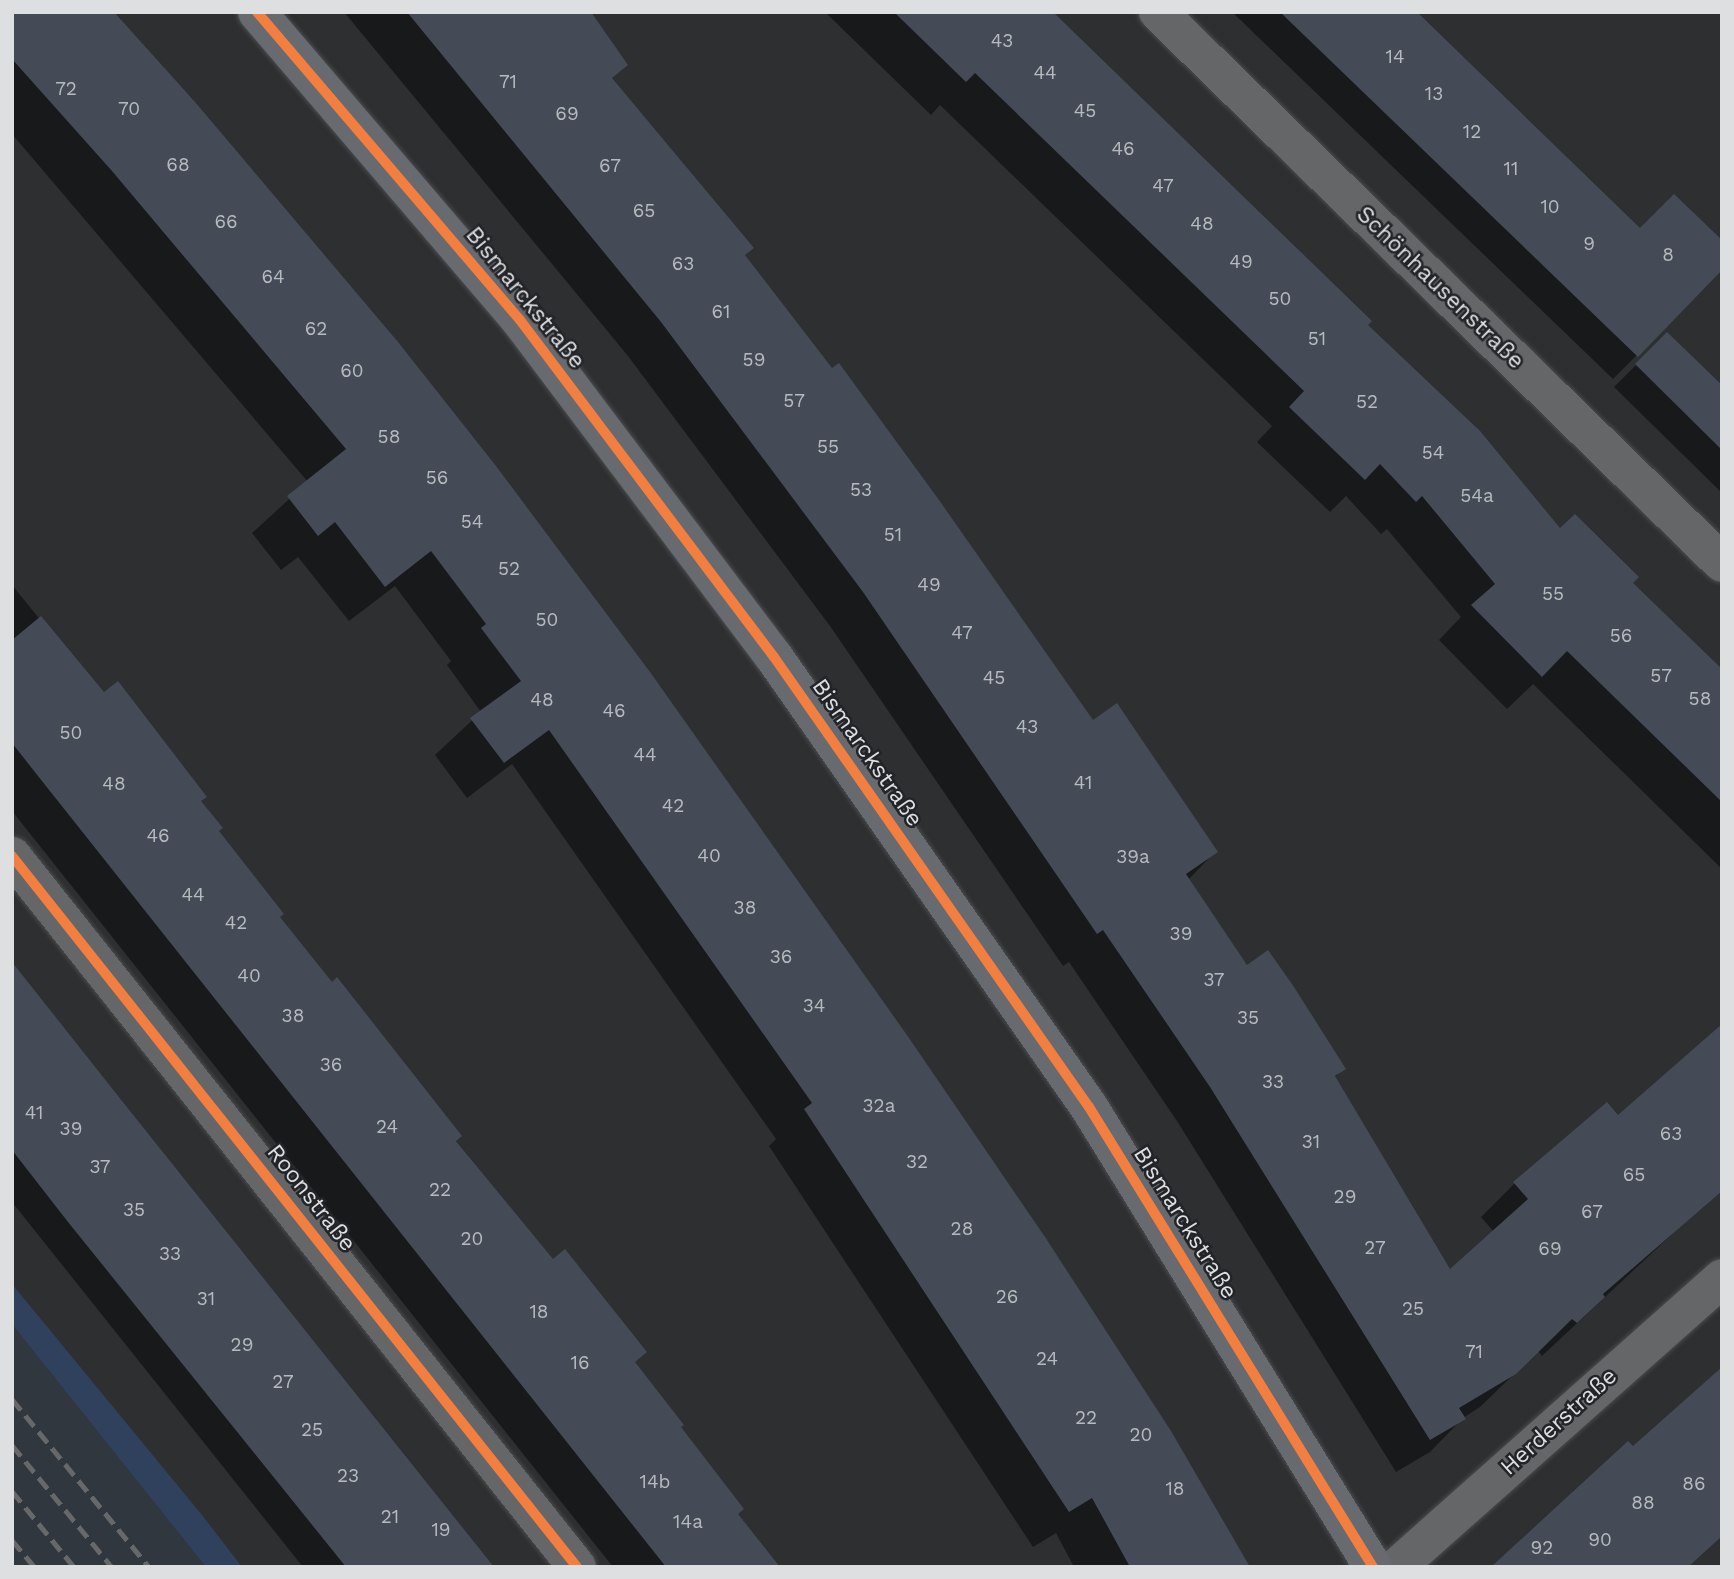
<!DOCTYPE html>
<html>
<head>
<meta charset="utf-8">
<style>
	body { margin:0 }
	#map { position:relative; width:1734px; height:1579px; overflow:hidden; background:#2d2f31; font-family:"Work Sans",sans-serif }
	div>[style] { position:absolute }
	[style*='--x'] { left:calc(var(--x)*1px); top:calc(var(--y)*1px); width:calc(var(--w)*1px); rotate:calc(var(--a)*1deg) }
	.built>* { inset:0; background:#31373f }
	.green>* { inset:0; background:#2f415d }
	.shadow>* { inset:0; background:#0007 }
	.building>* { inset:0; background:#444b56 }
	.roads { filter:drop-shadow(0 0 2px #4a4b4d) drop-shadow(0 0 2px #4a4b4d) }
	.street>* { height:38px; margin:-19px; padding:0 19px; transform-origin:19px; border-radius:19px; background:#656668 }
	.primary>* { height:38px; margin:-19px; padding:0 19px; transform-origin:19px; border-radius:19px; background:#676a6f }
	.rail>* { height:5px; margin-top:-2.5px; transform-origin:0; background:repeating-linear-gradient(90deg,#676869 0 14px,transparent 0 21px) }
	.cycleway>* { height:10px; margin:-5px; padding:0 5px; transform-origin:5px; border-radius:5px; background:#f27e40 }
	span { translate:-50% -50%; white-space:nowrap; text-align:center; line-height:1.15; -webkit-text-stroke:5px #222428; paint-order:stroke }
	.number-label { font-size:19px; color:#b7babe }
	.number-label span { -webkit-text-stroke-width:0 }
	.street-label { font-size:23px; color:#dddfe1 }
	.frame { position:absolute; inset:0; border:14px solid #dddfe1; pointer-events:none }
</style>
</head>
<body>
<div id="map">
	<div class="built">
		<i style="clip-path:polygon(12px 1323px,69px 1392px,206px 1567px,12px 1567px)"></i>
	</div>
	<div class="green">
		<i style="clip-path:polygon(12px 1284px,202px 1515px,242px 1567px,206px 1567px,12px 1324px)"></i>
	</div>
	<div class="shadow">
		<i style="clip-path:polygon(12px 12px,1246px 1567px,1074px 1567px,1056px 1533px,1033px 1547px,769px 1146px,776px 1139px,512px 764px,467px 798px,435px 755px,481px 712px,447px 665px,451px 661px,395px 586px,349px 621px,298px 557px,281px 570px,252px 533px,308px 482px,12px 134px)"></i>
		<i style="clip-path:polygon(344px 12px,589px 12px,626px 65px,611px 79px,1092px 723px,1215px 852px,1188px 880px,1246px 967px,1344px 1069px,1334px 1078px,1450px 1271px,1494px 1232px,1481px 1217px,1514px 1184px,1607px 1105px,1698px 1210px,1542px 1356px,1538px 1351px,1480px 1407px,1463px 1418px,1430px 1452px,1396px 1472px,1177px 1121px,1069px 962px,1063px 966px,830px 626px,628px 356px)"></i>
		<i style="clip-path:polygon(825px 12px,1050px 12px,1366px 325px,1559px 530px,1631px 583px,1722px 672px,1722px 869px,1533px 684px,1507px 709px,1439px 640px,1461px 617px,1387px 529px,1381px 534px,1346px 496px,1330px 512px,1257px 442px,1272px 426px,940px 105px,931px 115px)"></i>
		<i style="clip-path:polygon(1232px 12px,1414px 12px,1640px 231px,1637px 355px,1613px 379px)"></i>
		<i style="clip-path:polygon(1667px 334px,1722px 385px,1722px 493px,1614px 387px)"></i>
		<i style="clip-path:polygon(12px 585px,91px 682px,199px 802px,278px 918px,634px 1363px,736px 1515px,778px 1567px,613px 1567px,12px 811px)"></i>
		<i style="clip-path:polygon(12px 966px,492px 1567px,303px 1567px,12px 1202px)"></i>
	</div>
	<div class="building">
		<i style="clip-path:polygon(12px 12px,114px 12px,195px 102px,398px 342px,496px 466px,650px 672px,909px 1038px,1045px 1237px,1171px 1431px,1250px 1567px,1130px 1567px,1092px 1498px,1069px 1512px,804px 1109px,812px 1103px,549px 730px,504px 763px,470px 718px,521px 681px,481px 628px,486px 624px,431px 551px,385px 587px,335px 522px,318px 536px,287px 496px,346px 449px,112px 171px,12px 59px)"></i>
		<i style="clip-path:polygon(407px 12px,591px 12px,628px 65px,612px 78px,754px 248px,745px 255px,832px 368px,839px 363px,939px 500px,1093px 720px,1117px 703px,1218px 852px,1186px 874px,1247px 965px,1268px 950px,1294px 987px,1346px 1069px,1335px 1076px,1450px 1269px,1528px 1199px,1513px 1182px,1607px 1102px,1618px 1115px,1722px 1024px,1722px 1191px,1603px 1294px,1605px 1297px,1577px 1323px,1572px 1319px,1516px 1374px,1459px 1408px,1466px 1419px,1430px 1440px,1210px 1087px,1103px 930px,1097px 934px,863px 592px,661px 322px)"></i>
		<i style="clip-path:polygon(894px 12px,1053px 12px,1372px 321px,1368px 325px,1480px 431px,1560px 528px,1575px 514px,1639px 577px,1633px 583px,1722px 669px,1722px 802px,1567px 651px,1542px 677px,1471px 605px,1495px 584px,1422px 496px,1416px 502px,1380px 464px,1365px 480px,1289px 407px,1304px 391px,975px 73px,966px 82px)"></i>
		<i style="clip-path:polygon(1280px 12px,1417px 12px,1640px 228px,1674px 194px,1722px 240px,1722px 270px,1638px 357px)"></i>
		<i style="clip-path:polygon(1667px 332px,1722px 385px,1722px 450px,1635px 364px)"></i>
		<i style="clip-path:polygon(41px 616px,104px 692px,118px 681px,207px 797px,201px 801px,223px 828px,219px 831px,284px 914px,280px 917px,332px 982px,337px 977px,462px 1136px,456px 1141px,553px 1259px,565px 1249px,647px 1352px,635px 1362px,684px 1425px,681px 1427px,744px 1509px,738px 1514px,780px 1567px,666px 1567px,38px 776px,12px 743px,12px 640px)"></i>
		<i style="clip-path:polygon(12px 962px,130px 1111px,494px 1567px,346px 1567px,68px 1222px,12px 1150px)"></i>
		<i style="clip-path:polygon(1722px 1367px,1722px 1536px,1688px 1567px,1491px 1567px,1628px 1441px,1633px 1446px)"></i>
	</div>
	<div class="roads">
		<div class="street">
			<i style="--x:1158;--y:12;--w:788;--a:44.33"></i>
			<i style="--x:12;--y:856;--w:908;--a:51.53"></i>
			<i style="--x:1397;--y:1567;--w:435;--a:-41.6"></i>
		</div>
		<div class="primary">
			<i style="--x:257;--y:12;--w:405;--a:49.5"></i>
			<i style="--x:520;--y:320;--w:422;--a:53"></i>
			<i style="--x:774;--y:657;--w:549;--a:55.01"></i>
			<i style="--x:1089;--y:1107;--w:541;--a:58.31"></i>
		</div>
	</div>
	<div class="rail">
		<i style="--x:12;--y:1399;--w:217;--a:50.8"></i>
		<i style="--x:12;--y:1445;--w:158;--a:50.7"></i>
		<i style="--x:12;--y:1491;--w:98;--a:50.8"></i>
		<i style="--x:12;--y:1540;--w:35;--a:50"></i>
	</div>
	<div class="cycleway">
		<i style="--x:257;--y:12;--w:405;--a:49.5"></i>
		<i style="--x:520;--y:320;--w:422;--a:53"></i>
		<i style="--x:774;--y:657;--w:549;--a:55.01"></i>
		<i style="--x:1089;--y:1107;--w:541;--a:58.31"></i>
		<i style="--x:12;--y:856;--w:908;--a:51.53"></i>
	</div>
	<div class="number-label">
		<span style="left:1002px;top:41px">43</span>
		<span style="left:1395px;top:57px">14</span>
		<span style="left:1045px;top:73px">44</span>
		<span style="left:508px;top:82px">71</span>
		<span style="left:66px;top:89px">72</span>
		<span style="left:1434px;top:94px">13</span>
		<span style="left:129px;top:109px">70</span>
		<span style="left:1085px;top:111px">45</span>
		<span style="left:567px;top:114px">69</span>
		<span style="left:1472px;top:132px">12</span>
		<span style="left:1123px;top:149px">46</span>
		<span style="left:178px;top:165px">68</span>
		<span style="left:610px;top:166px">67</span>
		<span style="left:1511px;top:169px">11</span>
		<span style="left:1163px;top:186px">47</span>
		<span style="left:1550px;top:207px">10</span>
		<span style="left:644px;top:211px">65</span>
		<span style="left:226px;top:222px">66</span>
		<span style="left:1202px;top:224px">48</span>
		<span style="left:1589px;top:244px">9</span>
		<span style="left:1668px;top:255px">8</span>
		<span style="left:1241px;top:262px">49</span>
		<span style="left:683px;top:264px">63</span>
		<span style="left:273px;top:277px">64</span>
		<span style="left:1280px;top:299px">50</span>
		<span style="left:721px;top:312px">61</span>
		<span style="left:316px;top:329px">62</span>
		<span style="left:1317px;top:339px">51</span>
		<span style="left:754px;top:360px">59</span>
		<span style="left:352px;top:371px">60</span>
		<span style="left:794px;top:401px">57</span>
		<span style="left:1367px;top:402px">52</span>
		<span style="left:389px;top:437px">58</span>
		<span style="left:828px;top:447px">55</span>
		<span style="left:1433px;top:453px">54</span>
		<span style="left:437px;top:478px">56</span>
		<span style="left:861px;top:490px">53</span>
		<span style="left:1477px;top:496px">54a</span>
		<span style="left:472px;top:522px">54</span>
		<span style="left:893px;top:535px">51</span>
		<span style="left:509px;top:569px">52</span>
		<span style="left:929px;top:585px">49</span>
		<span style="left:1553px;top:594px">55</span>
		<span style="left:547px;top:620px">50</span>
		<span style="left:962px;top:633px">47</span>
		<span style="left:1621px;top:636px">56</span>
		<span style="left:1661px;top:676px">57</span>
		<span style="left:994px;top:678px">45</span>
		<span style="left:1700px;top:699px">58</span>
		<span style="left:542px;top:700px">48</span>
		<span style="left:614px;top:711px">46</span>
		<span style="left:1027px;top:727px">43</span>
		<span style="left:71px;top:733px">50</span>
		<span style="left:645px;top:755px">44</span>
		<span style="left:1083px;top:783px">41</span>
		<span style="left:114px;top:784px">48</span>
		<span style="left:673px;top:806px">42</span>
		<span style="left:158px;top:836px">46</span>
		<span style="left:709px;top:856px">40</span>
		<span style="left:1133px;top:857px">39a</span>
		<span style="left:193px;top:895px">44</span>
		<span style="left:745px;top:908px">38</span>
		<span style="left:236px;top:923px">42</span>
		<span style="left:1181px;top:934px">39</span>
		<span style="left:781px;top:957px">36</span>
		<span style="left:249px;top:976px">40</span>
		<span style="left:1214px;top:980px">37</span>
		<span style="left:814px;top:1006px">34</span>
		<span style="left:293px;top:1016px">38</span>
		<span style="left:1248px;top:1018px">35</span>
		<span style="left:331px;top:1065px">36</span>
		<span style="left:1273px;top:1082px">33</span>
		<span style="left:879px;top:1106px">32a</span>
		<span style="left:34px;top:1113px">41</span>
		<span style="left:387px;top:1127px">24</span>
		<span style="left:71px;top:1129px">39</span>
		<span style="left:1671px;top:1134px">63</span>
		<span style="left:1311px;top:1142px">31</span>
		<span style="left:917px;top:1162px">32</span>
		<span style="left:100px;top:1167px">37</span>
		<span style="left:1634px;top:1175px">65</span>
		<span style="left:440px;top:1190px">22</span>
		<span style="left:1345px;top:1197px">29</span>
		<span style="left:134px;top:1210px">35</span>
		<span style="left:1592px;top:1212px">67</span>
		<span style="left:962px;top:1229px">28</span>
		<span style="left:472px;top:1239px">20</span>
		<span style="left:1375px;top:1248px">27</span>
		<span style="left:1550px;top:1249px">69</span>
		<span style="left:170px;top:1254px">33</span>
		<span style="left:1007px;top:1297px">26</span>
		<span style="left:206px;top:1299px">31</span>
		<span style="left:1413px;top:1309px">25</span>
		<span style="left:539px;top:1312px">18</span>
		<span style="left:242px;top:1345px">29</span>
		<span style="left:1474px;top:1352px">71</span>
		<span style="left:1047px;top:1359px">24</span>
		<span style="left:580px;top:1363px">16</span>
		<span style="left:283px;top:1382px">27</span>
		<span style="left:1086px;top:1418px">22</span>
		<span style="left:312px;top:1430px">25</span>
		<span style="left:1141px;top:1435px">20</span>
		<span style="left:348px;top:1476px">23</span>
		<span style="left:655px;top:1482px">14b</span>
		<span style="left:1694px;top:1484px">86</span>
		<span style="left:1175px;top:1489px">18</span>
		<span style="left:1643px;top:1503px">88</span>
		<span style="left:390px;top:1517px">21</span>
		<span style="left:688px;top:1522px">14a</span>
		<span style="left:441px;top:1530px">19</span>
		<span style="left:1600px;top:1540px">90</span>
		<span style="left:1542px;top:1548px">92</span>
	</div>
	<div class="street-label">
		<span style="left:1440px;top:288px;rotate:44deg">Schönhausenstraße</span>
		<span style="left:525px;top:298px;rotate:51deg">Bismarckstraße</span>
		<span style="left:867px;top:753px;rotate:55deg">Bismarckstraße</span>
		<span style="left:311px;top:1198px;rotate:52deg">Roonstraße</span>
		<span style="left:1185px;top:1223px;rotate:58deg">Bismarckstraße</span>
		<span style="left:1559px;top:1422px;rotate:-42deg">Herderstraße</span>
	</div>
	<div class="frame"></div>
</div>
</body>
</html>
